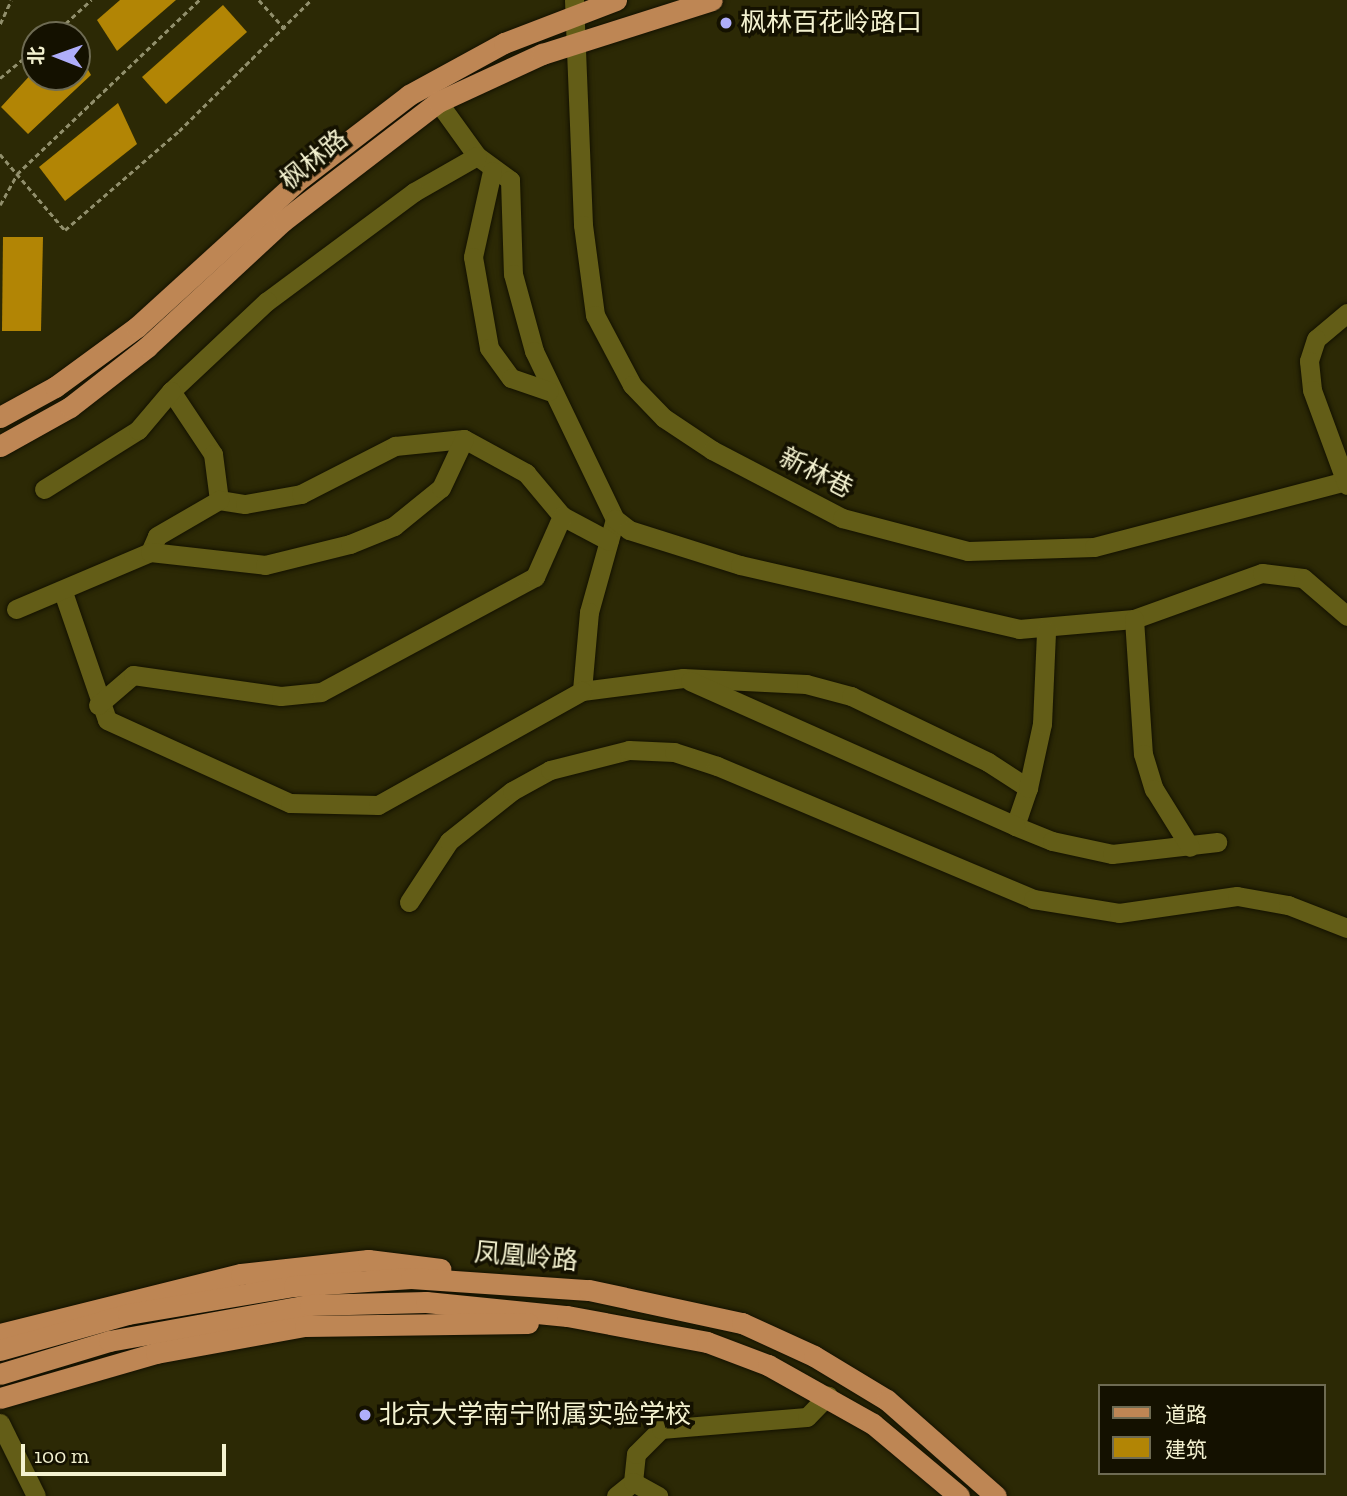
<!DOCTYPE html>
<html>
<head>
<meta charset="utf-8">
<style>
	body { margin:0 }
	#map { position:relative; width:1347px; height:1496px; overflow:hidden; background:#2c2905; font-family:"Zilla Slab","Noto Sans SC",serif }
	div>[style] { position:absolute }
	[style*='--x'] { left:calc(var(--x)*1px); top:calc(var(--y)*1px); width:calc(var(--w)*1px); rotate:calc(var(--a)*1deg) }
	.building>* { inset:0; background:#b28505 }
	.path>* { height:2.5px; margin-top:-1.25px; transform-origin:0; background:repeating-linear-gradient(90deg,#918f6c 0 5px,transparent 0 8.5px) }
	.roads { filter:drop-shadow(0 0 2px #131101) drop-shadow(0 0 2px #131101) }
	.minor>* { height:19px; margin:-9.5px; padding:0 9.5px; transform-origin:9.5px; border-radius:9.5px; background:#635d17 }
	.major>* { height:21px; margin:-10.5px; padding:0 10.5px; transform-origin:10.5px; border-radius:10.5px; background:#be8654 }
	.dots>* { width:19px; height:19px; translate:-50% -50%; box-sizing:border-box; border:4px solid #141100; border-radius:50% }
	span { translate:-50% -50%; white-space:nowrap; text-align:center; line-height:1.15; -webkit-text-stroke:7px #141100; paint-order:stroke }
	.poi-label { font-size:26px; color:#f4f2d0 }
	.left { translate:0 -50%; text-align:left }
	.street-label { font-size:26px; color:#f4f2d0 }
	.legend { position:absolute; left:1098px; top:1384px; width:228px; height:91px; box-sizing:border-box; background:#141100; border:2px solid #6e6b53; margin:0; padding:9px 12px; list-style:none; font-size:21px; color:#f4f2d0 }
	.legend li { display:flex; align-items:center; gap:14px; height:35px }
	.legend b { width:35px; border:2px solid #6e6b53 }
	.north { position:absolute; left:21px; top:21px; width:70px; height:70px; box-sizing:border-box; background:#141100; border:2px solid #6e6b53; border-radius:50%; rotate:271deg; font-size:19px; font-weight:700; line-height:28px; text-align:center; color:#f4f2d0 }
	.north::after { content:''; display:block; margin:auto; width:24px; height:32px; background:#afaefa; clip-path:polygon(50% 0,100% 100%,50% 72%,0 100%) }
	.scale { position:absolute; left:21px; top:1444px; width:205px; height:32px; box-sizing:border-box; border:4px solid #f4f2d0; border-top:0; padding-left:9px; font-size:21px; line-height:24px; white-space:nowrap; color:#f4f2d0; -webkit-text-stroke:5px #141100; paint-order:stroke }
</style>
</head>
<body>
<div id="map">
	<div class="building">
		<i style="clip-path:polygon(120px 0,176px 0,117px 51px,97px 20px)"></i>
		<i style="clip-path:polygon(223px 5px,247px 32px,166px 104px,142px 77px)"></i>
		<i style="clip-path:polygon(77px 50px,91px 75px,28px 134px,1px 107px,35px 70px,35px 77px,77px 77px)"></i>
		<i style="clip-path:polygon(118px 103px,137px 144px,65px 201px,39px 167px)"></i>
		<i style="clip-path:polygon(3px 237px,43px 237px,41px 331px,2px 331px)"></i>
	</div>
	<div class="path">
		<i style="--x:259;--y:0;--w:39;--a:48"></i>
		<i style="--x:0;--y:24;--w:26;--a:-65"></i>
		<i style="--x:53;--y:35;--w:52;--a:-42.6"></i>
		<i style="--x:0;--y:78;--w:45;--a:-39.6"></i>
		<i style="--x:0;--y:154;--w:100;--a:49.5"></i>
		<i style="--x:65;--y:230;--w:151;--a:-41"></i>
		<i style="--x:179;--y:131;--w:186;--a:-44.8"></i>
		<i style="--x:0;--y:205;--w:35;--a:-61"></i>
		<i style="--x:17;--y:174;--w:252;--a:-43.7"></i>
	</div>
	<div class="roads">
		<div class="minor">
			<i style="--x:574;--y:0;--w:225;--a:87.7"></i>
			<i style="--x:583;--y:225;--w:91;--a:82.4"></i>
			<i style="--x:595;--y:315;--w:79;--a:62.1"></i>
			<i style="--x:632;--y:385;--w:46;--a:45.9"></i>
			<i style="--x:664;--y:418;--w:58;--a:33.7"></i>
			<i style="--x:712;--y:450;--w:147;--a:27.6"></i>
			<i style="--x:842;--y:518;--w:130;--a:14.7"></i>
			<i style="--x:968;--y:551;--w:126;--a:-1.8"></i>
			<i style="--x:1094;--y:547;--w:260;--a:-14.7"></i>
			<i style="--x:438;--y:102;--w:67;--a:54.2"></i>
			<i style="--x:477;--y:156;--w:41;--a:36"></i>
			<i style="--x:510;--y:180;--w:94;--a:88.2"></i>
			<i style="--x:513;--y:274;--w:80;--a:74.7"></i>
			<i style="--x:534;--y:351;--w:187;--a:64.3"></i>
			<i style="--x:615;--y:519;--w:97;--a:105.6"></i>
			<i style="--x:589;--y:612;--w:79;--a:95.1"></i>
			<i style="--x:582;--y:691;--w:102;--a:-7.3"></i>
			<i style="--x:683;--y:678;--w:123;--a:2.8"></i>
			<i style="--x:806;--y:684;--w:47;--a:14.9"></i>
			<i style="--x:851;--y:696;--w:152;--a:25.7"></i>
			<i style="--x:988;--y:762;--w:48;--a:33"></i>
			<i style="--x:1028;--y:788;--w:40;--a:108.9"></i>
			<i style="--x:1015;--y:826;--w:40;--a:22"></i>
			<i style="--x:1052;--y:841;--w:61;--a:12.2"></i>
			<i style="--x:1112;--y:854;--w:106;--a:-6.5"></i>
			<i style="--x:477;--y:156;--w:73;--a:150.3"></i>
			<i style="--x:414;--y:192;--w:183;--a:143.4"></i>
			<i style="--x:267;--y:301;--w:132;--a:136.8"></i>
			<i style="--x:171;--y:391;--w:76;--a:56.3"></i>
			<i style="--x:213;--y:454;--w:46;--a:82.6"></i>
			<i style="--x:219;--y:500;--w:26;--a:9"></i>
			<i style="--x:245;--y:504;--w:57;--a:-10.1"></i>
			<i style="--x:301;--y:494;--w:106;--a:-27.1"></i>
			<i style="--x:395;--y:446;--w:69;--a:-5.8"></i>
			<i style="--x:464;--y:439;--w:71;--a:28.7"></i>
			<i style="--x:526;--y:473;--w:56;--a:50.1"></i>
			<i style="--x:562;--y:516;--w:53;--a:28"></i>
			<i style="--x:492;--y:171;--w:88;--a:102.5"></i>
			<i style="--x:473;--y:257;--w:92;--a:80"></i>
			<i style="--x:489;--y:348;--w:37;--a:54"></i>
			<i style="--x:511;--y:378;--w:40;--a:18.9"></i>
			<i style="--x:1347;--y:313;--w:40;--a:140"></i>
			<i style="--x:1316;--y:339;--w:23;--a:108"></i>
			<i style="--x:1309;--y:361;--w:29;--a:84"></i>
			<i style="--x:1312;--y:390;--w:101;--a:69.8"></i>
			<i style="--x:44;--y:489;--w:111;--a:-32.1"></i>
			<i style="--x:138;--y:430;--w:51;--a:-49.8"></i>
			<i style="--x:615;--y:519;--w:18;--a:38"></i>
			<i style="--x:629;--y:530;--w:116;--a:17.5"></i>
			<i style="--x:740;--y:565;--w:286;--a:12.9"></i>
			<i style="--x:1019;--y:629;--w:115;--a:-5"></i>
			<i style="--x:1134;--y:619;--w:136;--a:-19.8"></i>
			<i style="--x:1262;--y:573;--w:41;--a:7"></i>
			<i style="--x:1303;--y:578;--w:58;--a:40.8"></i>
			<i style="--x:150;--y:552;--w:17;--a:-66"></i>
			<i style="--x:157;--y:536;--w:72;--a:-30.1"></i>
			<i style="--x:63;--y:592;--w:135;--a:71"></i>
			<i style="--x:107;--y:720;--w:201;--a:24.4"></i>
			<i style="--x:290;--y:803;--w:88;--a:1.3"></i>
			<i style="--x:378;--y:805;--w:234;--a:-29.2"></i>
			<i style="--x:16;--y:609;--w:146;--a:-23"></i>
			<i style="--x:150;--y:552;--w:116;--a:6.4"></i>
			<i style="--x:265;--y:565;--w:88;--a:-13.9"></i>
			<i style="--x:350;--y:544;--w:48;--a:-22.2"></i>
			<i style="--x:394;--y:526;--w:60;--a:-39"></i>
			<i style="--x:441;--y:488;--w:54;--a:-64.9"></i>
			<i style="--x:1134;--y:619;--w:135;--a:86.2"></i>
			<i style="--x:1143;--y:754;--w:37;--a:73"></i>
			<i style="--x:1154;--y:789;--w:68;--a:58.2"></i>
			<i style="--x:690;--y:681;--w:356;--a:24"></i>
			<i style="--x:98;--y:705;--w:46;--a:-40.6"></i>
			<i style="--x:133;--y:675;--w:149;--a:8.1"></i>
			<i style="--x:281;--y:696;--w:40;--a:-5.7"></i>
			<i style="--x:321;--y:692;--w:243;--a:-28.3"></i>
			<i style="--x:535;--y:577;--w:67;--a:-66.1"></i>
			<i style="--x:1028;--y:788;--w:66;--a:-77.7"></i>
			<i style="--x:1042;--y:724;--w:93;--a:-87.5"></i>
			<i style="--x:409;--y:902;--w:73;--a:-56.7"></i>
			<i style="--x:449;--y:841;--w:80;--a:-38.4"></i>
			<i style="--x:512;--y:791;--w:43;--a:-28.9"></i>
			<i style="--x:550;--y:770;--w:81;--a:-14.2"></i>
			<i style="--x:629;--y:750;--w:45;--a:2.5"></i>
			<i style="--x:674;--y:752;--w:45;--a:18"></i>
			<i style="--x:717;--y:766;--w:343;--a:22.8"></i>
			<i style="--x:1033;--y:899;--w:87;--a:9.2"></i>
			<i style="--x:1119;--y:913;--w:119;--a:-8.2"></i>
			<i style="--x:1237;--y:896;--w:52;--a:10"></i>
			<i style="--x:1288;--y:905;--w:63;--a:21.3"></i>
			<i style="--x:0;--y:1423;--w:81;--a:63.7"></i>
			<i style="--x:633;--y:1482;--w:28;--a:-84"></i>
			<i style="--x:636;--y:1454;--w:35;--a:-45"></i>
			<i style="--x:661;--y:1429;--w:146;--a:-4.7"></i>
			<i style="--x:807;--y:1417;--w:30;--a:-46"></i>
			<i style="--x:616;--y:1496;--w:22;--a:-39"></i>
			<i style="--x:633;--y:1482;--w:29;--a:29"></i>
		</div>
		<div class="major">
			<i style="--x:0;--y:417;--w:63;--a:-28.6"></i>
			<i style="--x:55;--y:387;--w:102;--a:-36.2"></i>
			<i style="--x:137;--y:327;--w:222;--a:-42.3"></i>
			<i style="--x:301;--y:178;--w:136;--a:-37.5"></i>
			<i style="--x:409;--y:95;--w:108;--a:-28.7"></i>
			<i style="--x:504;--y:43;--w:120;--a:-21"></i>
			<i style="--x:0;--y:446;--w:80;--a:-29.1"></i>
			<i style="--x:70;--y:407;--w:98;--a:-37.9"></i>
			<i style="--x:147;--y:347;--w:185;--a:-42.8"></i>
			<i style="--x:283;--y:221;--w:195;--a:-37.5"></i>
			<i style="--x:438;--y:102;--w:115;--a:-24.8"></i>
			<i style="--x:542;--y:54;--w:178;--a:-17.6"></i>
			<i style="--x:0;--y:1334;--w:248;--a:-14"></i>
			<i style="--x:241;--y:1274;--w:128;--a:-6.3"></i>
			<i style="--x:368;--y:1260;--w:73;--a:7.1"></i>
			<i style="--x:0;--y:1350;--w:133;--a:-15.7"></i>
			<i style="--x:128;--y:1314;--w:168;--a:-9.6"></i>
			<i style="--x:294;--y:1286;--w:117;--a:-3.9"></i>
			<i style="--x:411;--y:1278;--w:178;--a:3.9"></i>
			<i style="--x:589;--y:1290;--w:157;--a:12.2"></i>
			<i style="--x:742;--y:1323;--w:79;--a:24.6"></i>
			<i style="--x:814;--y:1356;--w:85;--a:31.1"></i>
			<i style="--x:887;--y:1400;--w:145;--a:41.4"></i>
			<i style="--x:0;--y:1374;--w:114;--a:-16.8"></i>
			<i style="--x:109;--y:1341;--w:204;--a:-10.2"></i>
			<i style="--x:310;--y:1305;--w:116;--a:-1.5"></i>
			<i style="--x:426;--y:1302;--w:142;--a:5.7"></i>
			<i style="--x:567;--y:1316;--w:142;--a:10.5"></i>
			<i style="--x:707;--y:1342;--w:65;--a:20.7"></i>
			<i style="--x:768;--y:1365;--w:120;--a:29.3"></i>
			<i style="--x:873;--y:1424;--w:112;--a:39.9"></i>
			<i style="--x:0;--y:1398;--w:162;--a:-16.1"></i>
			<i style="--x:156;--y:1353;--w:151;--a:-10.3"></i>
			<i style="--x:305;--y:1326;--w:223;--a:-0.8"></i>
		</div>
	</div>
	<div class="dots">
		<i style="left:726px;top:23px;background:#afaefa"></i>
		<i style="left:365px;top:1415px;background:#afaefa"></i>
	</div>
	<div class="poi-label">
		<span class="left" style="left:740px;top:23px">枫林百花岭路口</span>
		<span class="left" style="left:379px;top:1415px">北京大学南宁附属实验学校</span>
	</div>
	<div class="street-label">
		<span style="left:314px;top:160px;rotate:-39deg">枫林路</span>
		<span style="left:816px;top:473px;rotate:27deg">新林巷</span>
		<span style="left:526px;top:1257px;rotate:5deg">凤凰岭路</span>
	</div>
	<ul class="legend">
	<li><b style="height:9px;background:#be8654"></b>道路</li>
	<li><b style="height:19px;background:#b28505"></b>建筑</li>
	</ul>
	<div class="north">北</div>
	<div class="scale">100 m</div>
</div>
</body>
</html>
